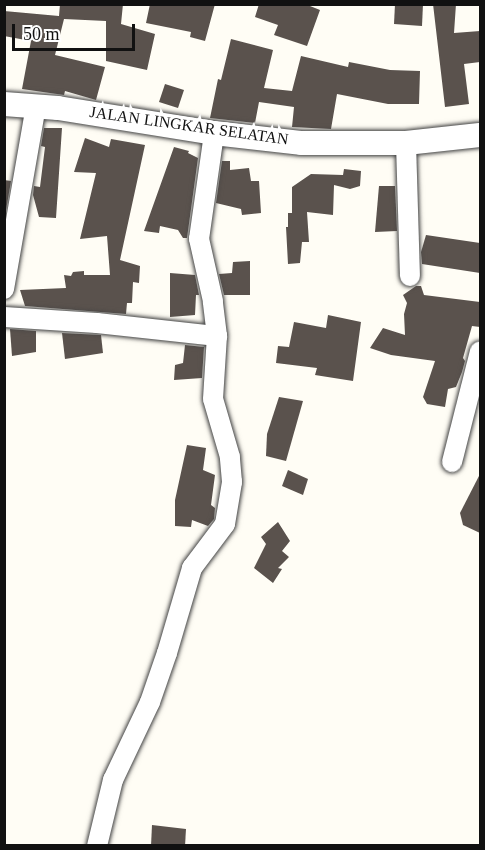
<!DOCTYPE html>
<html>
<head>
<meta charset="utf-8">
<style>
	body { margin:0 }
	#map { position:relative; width:485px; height:850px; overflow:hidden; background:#fffdf5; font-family:"Times New Roman",serif }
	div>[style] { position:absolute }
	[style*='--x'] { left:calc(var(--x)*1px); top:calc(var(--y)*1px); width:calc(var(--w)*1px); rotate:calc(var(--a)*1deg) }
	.building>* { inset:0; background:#5a524d }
	.roads { filter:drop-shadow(0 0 2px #444) drop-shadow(0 0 2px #444) }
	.minor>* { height:20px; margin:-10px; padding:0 10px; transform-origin:10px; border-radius:10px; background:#fff }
	.tertiary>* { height:24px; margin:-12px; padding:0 12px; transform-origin:12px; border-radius:12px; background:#fff }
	span { translate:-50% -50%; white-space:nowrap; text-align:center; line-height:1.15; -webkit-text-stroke:6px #fff; paint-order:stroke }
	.street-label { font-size:16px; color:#111 }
	.frame { position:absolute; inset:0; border:6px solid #111; pointer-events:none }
	.scale { position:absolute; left:12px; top:24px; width:123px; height:27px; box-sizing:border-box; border:3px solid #111; border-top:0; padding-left:8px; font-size:18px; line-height:21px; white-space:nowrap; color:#111; -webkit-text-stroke:4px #fff; paint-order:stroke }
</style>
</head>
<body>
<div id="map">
	<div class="building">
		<i style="clip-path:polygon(60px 4px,123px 4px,121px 24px,155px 34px,147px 70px,106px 61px,106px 21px,64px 19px,55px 55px,105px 67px,96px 100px,65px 91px,64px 95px,22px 89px,31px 41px,4px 36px,4px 11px,59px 16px)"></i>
		<i style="clip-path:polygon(150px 4px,215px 4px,205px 41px,190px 37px,191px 32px,146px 23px)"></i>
		<i style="clip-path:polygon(259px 4px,305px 4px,320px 10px,307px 46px,274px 35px,278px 25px,255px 17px)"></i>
		<i style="clip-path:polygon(395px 4px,423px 4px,422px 26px,394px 24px)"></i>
		<i style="clip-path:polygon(433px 4px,456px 4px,454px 33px,480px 31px,480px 62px,464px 64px,469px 104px,445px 107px)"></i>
		<i style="clip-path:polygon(231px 39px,273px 50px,264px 88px,292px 91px,301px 56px,348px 67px,349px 62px,390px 70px,420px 71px,419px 104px,388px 104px,337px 94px,331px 129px,292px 127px,294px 107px,259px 102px,255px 123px,210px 118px,218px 79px,221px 80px)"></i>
		<i style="clip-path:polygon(165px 84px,184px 90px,178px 108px,159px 102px)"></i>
		<i style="clip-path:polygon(44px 128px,62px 128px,56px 218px,39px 217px,33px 195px,34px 186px,40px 187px,45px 147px,41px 146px)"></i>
		<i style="clip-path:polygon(85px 138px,109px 147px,111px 139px,145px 145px,120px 260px,140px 266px,139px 283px,133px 282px,132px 303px,127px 303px,126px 314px,25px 306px,20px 290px,66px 288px,64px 275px,71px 276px,73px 272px,84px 271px,84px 275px,110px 275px,107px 236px,80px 239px,96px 173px,74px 172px)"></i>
		<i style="clip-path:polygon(174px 147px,189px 151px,188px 153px,198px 158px,187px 238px,183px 238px,178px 230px,160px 226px,159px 233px,144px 231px)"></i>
		<i style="clip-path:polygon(222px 161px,230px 161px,230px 170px,249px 168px,251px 181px,259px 181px,261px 213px,242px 215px,241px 209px,216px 203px)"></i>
		<i style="clip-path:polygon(344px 169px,361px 171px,360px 186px,350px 189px,334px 185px,333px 215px,307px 212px,309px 242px,302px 242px,300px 263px,288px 264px,286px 227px,288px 227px,288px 213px,292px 213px,292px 187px,311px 174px,343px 175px)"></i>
		<i style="clip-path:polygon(4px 180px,11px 181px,5px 216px,4px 216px)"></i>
		<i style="clip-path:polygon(379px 186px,395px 186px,397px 231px,375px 232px)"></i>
		<i style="clip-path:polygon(426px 235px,480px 243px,480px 273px,422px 264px,421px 252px)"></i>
		<i style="clip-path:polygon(250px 261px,250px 295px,224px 295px,219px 274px,232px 273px,233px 262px)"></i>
		<i style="clip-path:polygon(170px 273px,195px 275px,199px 295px,196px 295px,195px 315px,170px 317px)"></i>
		<i style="clip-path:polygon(416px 286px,421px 286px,424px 295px,480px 302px,480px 327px,472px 326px,463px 358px,465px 361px,462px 372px,456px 387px,448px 389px,445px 407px,427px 404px,423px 397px,435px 361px,391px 355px,370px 348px,383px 328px,405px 335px,404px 314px,407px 303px,403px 295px)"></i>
		<i style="clip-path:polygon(328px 315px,361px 322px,353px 381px,315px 375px,317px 368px,276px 363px,278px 346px,289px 347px,294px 322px,326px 328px)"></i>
		<i style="clip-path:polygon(10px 329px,36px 331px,36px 352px,12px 356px)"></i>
		<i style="clip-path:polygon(62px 333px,101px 335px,103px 353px,65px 359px)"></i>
		<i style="clip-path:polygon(185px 345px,204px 347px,202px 378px,174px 380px,175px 365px,183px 363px)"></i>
		<i style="clip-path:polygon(279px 397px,303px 401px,286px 461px,266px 456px,267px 434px)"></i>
		<i style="clip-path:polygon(187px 445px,206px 448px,203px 470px,215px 475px,211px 505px,215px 508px,214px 519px,208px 526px,192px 520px,191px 527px,175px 526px,175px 500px)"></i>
		<i style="clip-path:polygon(288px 470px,308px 479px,303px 495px,282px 486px)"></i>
		<i style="clip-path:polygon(480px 474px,480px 533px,463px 525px,460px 513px)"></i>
		<i style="clip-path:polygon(278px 522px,290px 541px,282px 551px,289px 557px,278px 568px,282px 569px,273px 583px,254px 568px,266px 544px,261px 537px)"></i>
		<i style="clip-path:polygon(152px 825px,186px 829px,185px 846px,151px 846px)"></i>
	</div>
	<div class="roads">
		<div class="minor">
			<i style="--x:406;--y:143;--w:133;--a:88.3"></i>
			<i style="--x:4;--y:289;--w:186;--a:-80.1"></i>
			<i style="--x:4;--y:317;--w:93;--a:3.7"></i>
			<i style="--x:97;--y:323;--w:121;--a:6.2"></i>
			<i style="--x:452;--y:462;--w:114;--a:-75.8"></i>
			<i style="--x:97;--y:846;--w:68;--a:-76.4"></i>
			<i style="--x:113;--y:780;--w:86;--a:-64.6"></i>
			<i style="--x:150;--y:702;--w:52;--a:-70.9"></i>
			<i style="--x:167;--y:653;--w:89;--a:-73.6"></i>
			<i style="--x:192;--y:568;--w:55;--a:-53.1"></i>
			<i style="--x:225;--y:524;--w:43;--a:-80.5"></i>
			<i style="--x:232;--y:482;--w:25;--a:-95"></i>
			<i style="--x:230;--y:457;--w:60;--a:-106.3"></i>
			<i style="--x:213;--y:399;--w:63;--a:-86.4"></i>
			<i style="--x:217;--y:336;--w:35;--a:-97"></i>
			<i style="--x:213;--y:301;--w:64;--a:-102.7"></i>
			<i style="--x:199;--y:239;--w:107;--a:-81.9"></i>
		</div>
		<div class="tertiary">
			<i style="--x:4;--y:104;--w:54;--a:4.2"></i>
			<i style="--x:58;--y:108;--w:158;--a:9.1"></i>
			<i style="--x:214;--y:133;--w:89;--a:6.5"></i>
			<i style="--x:302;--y:143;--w:104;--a:0"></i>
			<i style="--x:406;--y:143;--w:74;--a:-6.2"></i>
		</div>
	</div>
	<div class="street-label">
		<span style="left:189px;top:126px;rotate:8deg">JALAN LINGKAR SELATAN</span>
	</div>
	<div class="frame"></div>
	<div class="scale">50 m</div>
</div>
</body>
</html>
